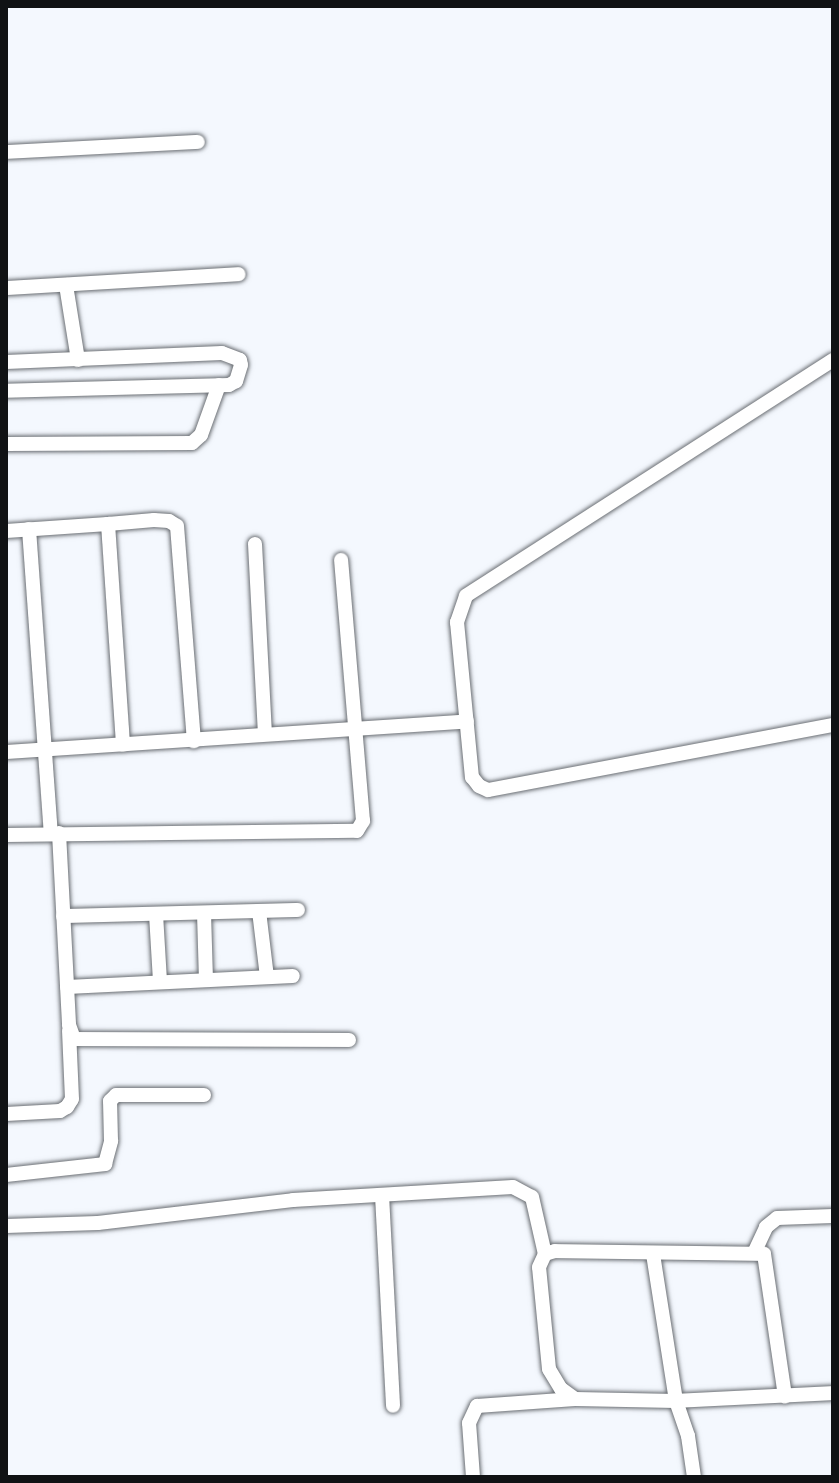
<!DOCTYPE html>
<html>
<head>
<meta charset="utf-8">
<style>
	body { margin:0 }
	#map { position:relative; width:839px; height:1483px; overflow:hidden; background:#f4f8fe; font-family:Figtree,sans-serif }
	div>[style] { position:absolute }
	[style*='--x'] { left:calc(var(--x)*1px); top:calc(var(--y)*1px); width:calc(var(--w)*1px); rotate:calc(var(--a)*1deg) }
	.roads { filter:drop-shadow(0 0 2px #6a6e73) drop-shadow(0 0 2px #6a6e73) }
	.minor>* { height:14px; margin:-7px; padding:0 7px; transform-origin:7px; border-radius:7px; background:#fff }
	span { translate:-50% -50%; white-space:nowrap; text-align:center; line-height:1.15; -webkit-text-stroke:7px #fff; paint-order:stroke }
	.frame { position:absolute; inset:0; border:8px solid #101214; pointer-events:none }
</style>
</head>
<body>
<div id="map">
	<div class="roads">
		<div class="minor">
			<i style="--x:6;--y:152;--w:192;--a:-3"></i>
			<i style="--x:66;--y:285;--w:76;--a:80.9"></i>
			<i style="--x:6;--y:288;--w:233;--a:-3.4"></i>
			<i style="--x:833;--y:360;--w:436;--a:147.3"></i>
			<i style="--x:466;--y:596;--w:28;--a:109"></i>
			<i style="--x:457;--y:622;--w:156;--a:84.5"></i>
			<i style="--x:472;--y:777;--w:11;--a:52"></i>
			<i style="--x:479;--y:786;--w:10;--a:24"></i>
			<i style="--x:488;--y:790;--w:351;--a:-10.7"></i>
			<i style="--x:6;--y:362;--w:216;--a:-2.4"></i>
			<i style="--x:222;--y:353;--w:19;--a:21"></i>
			<i style="--x:240;--y:360;--w:5;--a:79"></i>
			<i style="--x:241;--y:365;--w:17;--a:107"></i>
			<i style="--x:236;--y:381;--w:8;--a:150"></i>
			<i style="--x:229;--y:385;--w:223;--a:178.5"></i>
			<i style="--x:6;--y:444;--w:186;--a:-0.3"></i>
			<i style="--x:192;--y:443;--w:12;--a:-42"></i>
			<i style="--x:201;--y:435;--w:53;--a:-70.2"></i>
			<i style="--x:108;--y:524;--w:46;--a:-5"></i>
			<i style="--x:154;--y:520;--w:15;--a:4"></i>
			<i style="--x:169;--y:521;--w:9;--a:32"></i>
			<i style="--x:177;--y:526;--w:216;--a:85.5"></i>
			<i style="--x:29;--y:529;--w:305;--a:85.9"></i>
			<i style="--x:6;--y:531;--w:102;--a:-3.9"></i>
			<i style="--x:108;--y:524;--w:221;--a:86.1"></i>
			<i style="--x:255;--y:544;--w:189;--a:87"></i>
			<i style="--x:6;--y:752;--w:462;--a:-3.8"></i>
			<i style="--x:59;--y:833;--w:192;--a:87"></i>
			<i style="--x:69;--y:1025;--w:15;--a:70"></i>
			<i style="--x:74;--y:1039;--w:275;--a:0.2"></i>
			<i style="--x:6;--y:835;--w:351;--a:-0.7"></i>
			<i style="--x:357;--y:831;--w:12;--a:-59"></i>
			<i style="--x:363;--y:821;--w:262;--a:-94.8"></i>
			<i style="--x:259;--y:911;--w:66;--a:83.1"></i>
			<i style="--x:204;--y:913;--w:67;--a:88.3"></i>
			<i style="--x:156;--y:914;--w:68;--a:86.6"></i>
			<i style="--x:63;--y:916;--w:235;--a:-1.5"></i>
			<i style="--x:67;--y:987;--w:226;--a:-2.8"></i>
			<i style="--x:6;--y:1114;--w:54;--a:-3.2"></i>
			<i style="--x:60;--y:1111;--w:8;--a:-30"></i>
			<i style="--x:67;--y:1107;--w:9;--a:-58"></i>
			<i style="--x:72;--y:1099;--w:68;--a:-92.5"></i>
			<i style="--x:6;--y:1175;--w:100;--a:-6.3"></i>
			<i style="--x:105;--y:1164;--w:24;--a:-75"></i>
			<i style="--x:111;--y:1141;--w:40;--a:-91.4"></i>
			<i style="--x:110;--y:1101;--w:8;--a:-45"></i>
			<i style="--x:116;--y:1095;--w:88;--a:0"></i>
			<i style="--x:382;--y:1195;--w:211;--a:87"></i>
			<i style="--x:6;--y:1226;--w:92;--a:-1.9"></i>
			<i style="--x:98;--y:1223;--w:196;--a:-6.7"></i>
			<i style="--x:293;--y:1200;--w:220;--a:-3.4"></i>
			<i style="--x:513;--y:1187;--w:21;--a:28"></i>
			<i style="--x:532;--y:1197;--w:58;--a:77.2"></i>
			<i style="--x:755;--y:1251;--w:26;--a:-65"></i>
			<i style="--x:766;--y:1227;--w:14;--a:-39"></i>
			<i style="--x:777;--y:1218;--w:56;--a:-2"></i>
			<i style="--x:653;--y:1254;--w:149;--a:81.1"></i>
			<i style="--x:676;--y:1401;--w:37;--a:71"></i>
			<i style="--x:688;--y:1436;--w:41;--a:81.7"></i>
			<i style="--x:575;--y:1399;--w:17;--a:-144"></i>
			<i style="--x:561;--y:1389;--w:23;--a:-121"></i>
			<i style="--x:549;--y:1369;--w:102;--a:-95.6"></i>
			<i style="--x:539;--y:1267;--w:14;--a:-65"></i>
			<i style="--x:545;--y:1254;--w:10;--a:-17"></i>
			<i style="--x:555;--y:1251;--w:209;--a:0.8"></i>
			<i style="--x:764;--y:1254;--w:144;--a:81.6"></i>
			<i style="--x:473;--y:1477;--w:54;--a:-94.2"></i>
			<i style="--x:469;--y:1423;--w:19;--a:-65"></i>
			<i style="--x:477;--y:1406;--w:98;--a:-4.1"></i>
			<i style="--x:575;--y:1399;--w:101;--a:1.1"></i>
			<i style="--x:676;--y:1401;--w:157;--a:-2.9"></i>
		</div>
	</div>
	<div class="frame"></div>
</div>
</body>
</html>
